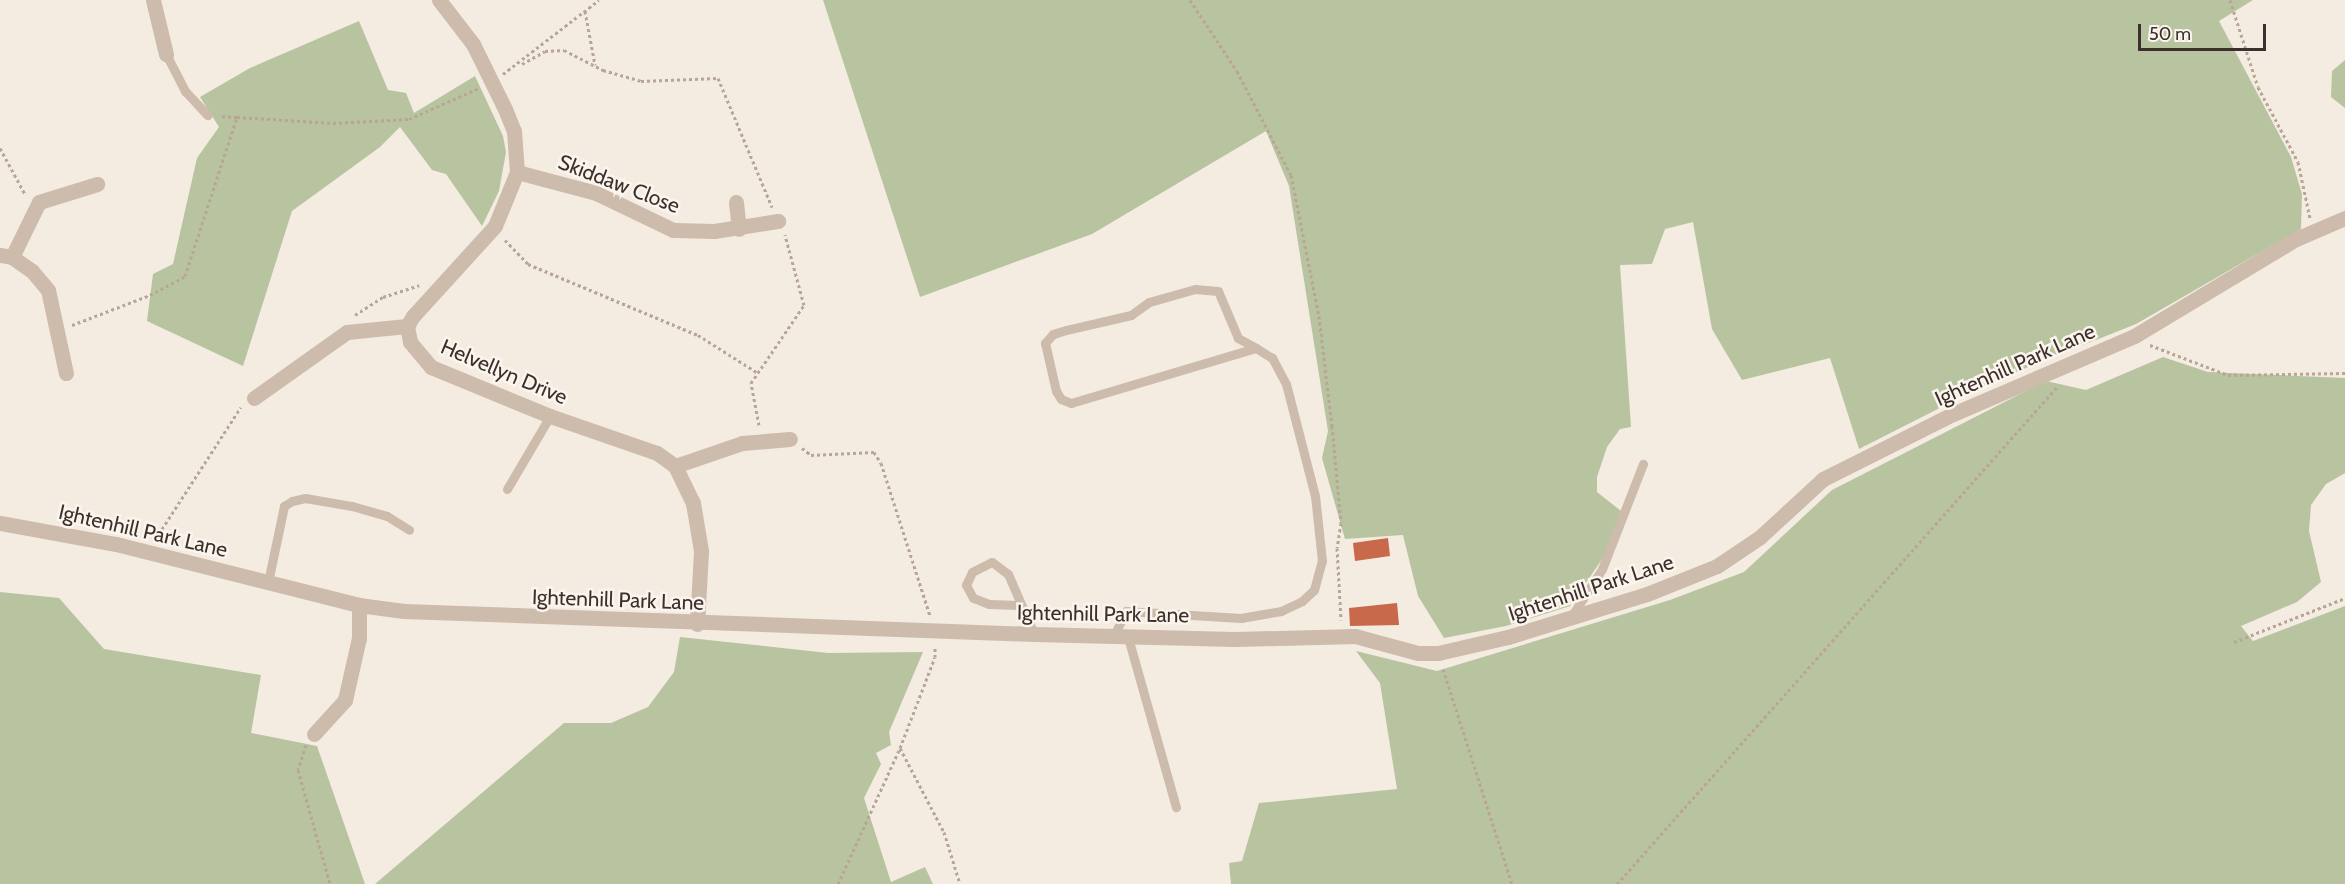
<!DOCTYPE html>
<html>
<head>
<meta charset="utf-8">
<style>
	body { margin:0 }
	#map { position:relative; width:2345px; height:884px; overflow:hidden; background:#f4ebe1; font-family:Cabin,sans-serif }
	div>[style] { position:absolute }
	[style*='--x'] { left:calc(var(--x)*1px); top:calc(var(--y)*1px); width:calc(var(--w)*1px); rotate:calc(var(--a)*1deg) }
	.green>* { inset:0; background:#b8c4a0 }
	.building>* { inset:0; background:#c8694b }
	.path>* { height:3px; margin-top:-1.5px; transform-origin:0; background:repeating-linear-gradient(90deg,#b9a596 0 3px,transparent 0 6px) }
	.lane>* { height:9px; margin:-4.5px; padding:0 4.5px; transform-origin:4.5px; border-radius:4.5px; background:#cdbbac }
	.street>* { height:15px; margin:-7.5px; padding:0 7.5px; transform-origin:7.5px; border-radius:7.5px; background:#cdbbac }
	span { translate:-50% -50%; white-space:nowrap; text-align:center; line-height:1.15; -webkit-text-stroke:5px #fbf5ee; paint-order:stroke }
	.street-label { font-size:21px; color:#3b302b }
	.scale { position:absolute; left:2138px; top:24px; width:128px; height:27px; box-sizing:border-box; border:3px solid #3b302b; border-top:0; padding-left:8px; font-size:18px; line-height:21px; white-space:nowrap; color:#3b302b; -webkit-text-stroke:4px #fbf5ee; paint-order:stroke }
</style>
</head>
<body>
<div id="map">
	<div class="green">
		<i style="clip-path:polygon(823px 0,2253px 0,2219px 21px,2291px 157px,2302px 194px,2301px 229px,2136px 324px,1991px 382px,1859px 449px,1830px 358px,1742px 380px,1712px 329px,1693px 222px,1665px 229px,1652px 264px,1620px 265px,1631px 427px,1620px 429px,1607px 447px,1597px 477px,1597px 492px,1621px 511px,1607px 552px,1570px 606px,1506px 626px,1444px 638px,1418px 596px,1403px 535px,1345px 539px,1322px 458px,1328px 431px,1289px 186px,1266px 131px,1092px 234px,920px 297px)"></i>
		<i style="clip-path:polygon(359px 21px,388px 90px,406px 93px,414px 113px,475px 76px,503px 136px,506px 152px,499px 191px,482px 226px,446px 174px,432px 170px,400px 127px,380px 147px,292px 211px,243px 366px,147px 321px,153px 274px,173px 264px,197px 158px,219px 127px,200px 97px,250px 68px)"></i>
		<i style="clip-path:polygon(2345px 60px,2345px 108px,2331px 97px,2332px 71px)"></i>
		<i style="clip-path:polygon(2163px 357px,2208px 372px,2345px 378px,2345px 473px,2326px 484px,2311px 505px,2309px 531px,2321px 582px,2297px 602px,2241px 626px,2253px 641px,2345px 606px,2345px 884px,1231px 884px,1229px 863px,1242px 861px,1259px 803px,1397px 789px,1380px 683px,1356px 651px,1437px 671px,1670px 600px,1744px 572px,1832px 490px,2046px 381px,2086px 390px)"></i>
		<i style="clip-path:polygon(0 592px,59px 598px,104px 649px,261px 675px,251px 733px,317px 746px,365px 884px,0 884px)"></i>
		<i style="clip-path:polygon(680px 637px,828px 653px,923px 652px,889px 732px,891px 745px,876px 753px,881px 764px,864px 798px,891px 882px,925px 867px,933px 884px,375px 884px,564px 723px,611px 723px,648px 707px,674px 672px)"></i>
	</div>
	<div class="building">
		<i style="clip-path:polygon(1388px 538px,1390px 556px,1355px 561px,1353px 543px)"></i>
		<i style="clip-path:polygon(1397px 603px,1399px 625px,1350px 626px,1349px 608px)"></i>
	</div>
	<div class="path">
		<i style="--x:1190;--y:0;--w:85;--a:56.5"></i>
		<i style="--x:1237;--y:71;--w:117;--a:62.6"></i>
		<i style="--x:1291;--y:175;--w:144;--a:78.8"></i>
		<i style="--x:1319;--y:316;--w:111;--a:83.3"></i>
		<i style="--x:1332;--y:426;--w:97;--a:84.7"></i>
		<i style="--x:1341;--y:523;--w:25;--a:99"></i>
		<i style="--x:1337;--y:548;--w:72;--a:86.8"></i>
		<i style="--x:2230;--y:0;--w:91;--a:72.2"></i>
		<i style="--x:2258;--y:87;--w:85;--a:61.9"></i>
		<i style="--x:2298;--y:162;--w:57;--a:77.9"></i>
		<i style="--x:585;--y:11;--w:55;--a:79.5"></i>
		<i style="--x:522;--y:64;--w:26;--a:-29"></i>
		<i style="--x:545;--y:51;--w:19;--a:-3"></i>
		<i style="--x:564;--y:50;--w:44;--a:27.1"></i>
		<i style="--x:603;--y:70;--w:40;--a:16"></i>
		<i style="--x:641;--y:81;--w:77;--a:-2.2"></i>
		<i style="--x:718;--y:78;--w:140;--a:67.3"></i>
		<i style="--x:503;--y:74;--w:121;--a:-37.6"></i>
		<i style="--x:237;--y:117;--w:96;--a:3.6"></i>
		<i style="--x:333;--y:123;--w:76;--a:-3"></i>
		<i style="--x:409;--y:119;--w:77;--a:-23.9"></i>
		<i style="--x:0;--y:148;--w:52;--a:61.5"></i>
		<i style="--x:505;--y:240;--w:33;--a:46"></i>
		<i style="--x:528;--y:264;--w:184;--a:22.7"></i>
		<i style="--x:698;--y:335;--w:71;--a:32.3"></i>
		<i style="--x:355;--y:315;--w:33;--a:-33"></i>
		<i style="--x:383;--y:297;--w:38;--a:-18"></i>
		<i style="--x:72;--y:325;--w:84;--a:-21"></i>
		<i style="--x:150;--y:295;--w:40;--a:-28"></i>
		<i style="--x:185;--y:276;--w:167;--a:-71.9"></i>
		<i style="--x:237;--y:117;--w:18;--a:-177"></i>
		<i style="--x:2150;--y:345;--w:84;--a:21"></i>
		<i style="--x:2228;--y:375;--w:117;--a:-1"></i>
		<i style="--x:759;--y:425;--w:43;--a:-100.8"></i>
		<i style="--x:751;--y:383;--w:94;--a:-55.8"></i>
		<i style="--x:804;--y:305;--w:73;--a:-105.2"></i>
		<i style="--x:802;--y:448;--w:11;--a:38"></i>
		<i style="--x:811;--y:455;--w:63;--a:-2.7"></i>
		<i style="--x:874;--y:452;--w:13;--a:58"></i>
		<i style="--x:881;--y:463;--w:161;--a:72.2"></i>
		<i style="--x:159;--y:540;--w:11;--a:-75"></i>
		<i style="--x:162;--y:529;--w:145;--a:-57.1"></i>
		<i style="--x:2234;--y:642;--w:119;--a:-21.6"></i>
		<i style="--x:1443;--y:669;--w:226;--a:72.2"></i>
		<i style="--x:306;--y:745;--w:26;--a:108"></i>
		<i style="--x:298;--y:770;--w:118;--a:74.3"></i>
		<i style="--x:900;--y:748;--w:95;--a:62.4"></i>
		<i style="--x:944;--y:832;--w:54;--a:72.9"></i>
		<i style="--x:838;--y:884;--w:149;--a:-65.5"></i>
		<i style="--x:900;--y:748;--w:97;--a:-69"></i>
		<i style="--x:935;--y:657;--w:11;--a:-90"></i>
		<i style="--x:1617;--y:884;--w:664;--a:-48.48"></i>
	</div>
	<div class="lane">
		<i style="--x:166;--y:54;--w:42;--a:62.8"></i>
		<i style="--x:185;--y:91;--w:33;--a:47"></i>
		<i style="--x:507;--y:489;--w:85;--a:-59.5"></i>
		<i style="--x:268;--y:582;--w:78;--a:-78.1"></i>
		<i style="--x:284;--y:506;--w:9;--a:-32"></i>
		<i style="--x:292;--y:501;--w:13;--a:-13"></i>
		<i style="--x:305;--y:498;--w:48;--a:9.7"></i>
		<i style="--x:352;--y:506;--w:36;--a:16"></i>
		<i style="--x:387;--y:516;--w:26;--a:32"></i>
		<i style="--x:1019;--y:605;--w:30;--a:-178"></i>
		<i style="--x:989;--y:604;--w:17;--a:-159"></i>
		<i style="--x:973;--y:598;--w:15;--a:-118"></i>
		<i style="--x:966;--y:585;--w:14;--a:-65"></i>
		<i style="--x:972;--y:572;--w:22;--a:-27"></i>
		<i style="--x:992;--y:562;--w:20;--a:37"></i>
		<i style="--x:1008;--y:574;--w:65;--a:66.6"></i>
		<i style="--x:1571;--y:617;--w:57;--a:-57.1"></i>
		<i style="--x:1602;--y:569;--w:113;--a:-68.7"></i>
		<i style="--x:1115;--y:633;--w:25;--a:-63"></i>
		<i style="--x:1126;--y:611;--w:115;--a:3.5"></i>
		<i style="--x:1241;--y:618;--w:41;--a:-9.9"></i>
		<i style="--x:1281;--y:611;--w:23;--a:-25"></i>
		<i style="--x:1302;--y:601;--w:16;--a:-43"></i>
		<i style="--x:1314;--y:590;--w:30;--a:-75"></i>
		<i style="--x:1322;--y:561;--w:65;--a:-96.1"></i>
		<i style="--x:1315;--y:496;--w:116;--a:-104.5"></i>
		<i style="--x:1286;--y:384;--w:30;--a:-118"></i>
		<i style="--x:1272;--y:358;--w:19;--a:-148"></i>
		<i style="--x:1256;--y:348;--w:21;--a:-151"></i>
		<i style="--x:1238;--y:338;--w:51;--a:-113.1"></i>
		<i style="--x:1218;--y:291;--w:23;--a:-175"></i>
		<i style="--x:1195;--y:289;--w:48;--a:164.2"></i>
		<i style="--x:1149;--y:302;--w:22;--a:144"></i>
		<i style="--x:1131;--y:315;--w:67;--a:167"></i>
		<i style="--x:1066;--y:330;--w:14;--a:163"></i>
		<i style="--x:1053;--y:334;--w:12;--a:132"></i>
		<i style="--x:1045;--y:343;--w:49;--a:77.1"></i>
		<i style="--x:1056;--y:391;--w:9;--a:58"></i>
		<i style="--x:1061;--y:399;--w:11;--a:22"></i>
		<i style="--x:1071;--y:403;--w:193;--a:-16.6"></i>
		<i style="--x:1127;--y:634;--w:180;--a:74.2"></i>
	</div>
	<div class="street">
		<i style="--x:153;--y:0;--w:56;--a:76.5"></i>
		<i style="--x:439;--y:0;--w:56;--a:52.3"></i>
		<i style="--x:473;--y:44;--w:72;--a:63.8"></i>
		<i style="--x:505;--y:109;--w:24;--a:68"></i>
		<i style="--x:514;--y:131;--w:41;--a:85.8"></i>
		<i style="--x:517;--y:172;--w:58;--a:112.2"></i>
		<i style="--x:495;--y:226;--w:122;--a:132.3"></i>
		<i style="--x:413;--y:316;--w:12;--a:121"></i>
		<i style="--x:407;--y:326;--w:16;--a:79"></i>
		<i style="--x:410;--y:342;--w:33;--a:50"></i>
		<i style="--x:431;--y:367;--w:129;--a:22.4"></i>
		<i style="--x:550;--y:416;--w:113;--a:19.1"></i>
		<i style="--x:657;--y:453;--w:22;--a:36"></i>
		<i style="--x:675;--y:466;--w:41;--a:64.1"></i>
		<i style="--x:693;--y:503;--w:49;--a:80.5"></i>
		<i style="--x:701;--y:551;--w:73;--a:93.1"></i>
		<i style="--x:517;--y:172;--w:82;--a:14.9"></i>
		<i style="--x:596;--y:193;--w:85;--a:25.7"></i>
		<i style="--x:673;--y:230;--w:41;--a:1.4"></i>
		<i style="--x:714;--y:231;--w:65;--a:-8.9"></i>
		<i style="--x:736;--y:202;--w:27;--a:84"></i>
		<i style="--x:0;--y:255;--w:12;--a:9"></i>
		<i style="--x:12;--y:257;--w:24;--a:35"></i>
		<i style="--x:32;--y:271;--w:25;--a:50"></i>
		<i style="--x:48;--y:290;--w:85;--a:77.8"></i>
		<i style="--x:12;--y:257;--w:61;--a:-63.9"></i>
		<i style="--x:39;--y:202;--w:61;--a:-17.2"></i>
		<i style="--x:254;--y:398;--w:114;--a:-35.4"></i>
		<i style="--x:347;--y:332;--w:60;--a:-5.7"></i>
		<i style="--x:675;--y:466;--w:71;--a:-18.9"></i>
		<i style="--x:742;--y:443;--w:48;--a:-4.8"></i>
		<i style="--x:0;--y:523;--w:118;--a:10.3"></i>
		<i style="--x:116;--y:544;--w:251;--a:14.1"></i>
		<i style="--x:359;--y:605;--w:45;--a:7.6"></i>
		<i style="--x:404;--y:611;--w:630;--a:2.09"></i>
		<i style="--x:1034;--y:634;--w:200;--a:1.4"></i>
		<i style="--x:1234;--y:639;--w:121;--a:-1.4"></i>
		<i style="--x:1355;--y:636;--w:65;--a:15.1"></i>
		<i style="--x:1418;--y:653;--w:20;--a:0"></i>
		<i style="--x:1438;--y:653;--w:72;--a:-12.9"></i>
		<i style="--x:1508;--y:637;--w:145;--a:-17.2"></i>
		<i style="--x:1647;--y:594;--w:75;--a:-21.8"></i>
		<i style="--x:1717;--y:566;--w:52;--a:-34"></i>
		<i style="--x:1760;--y:537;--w:86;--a:-42.6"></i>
		<i style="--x:1823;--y:479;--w:145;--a:-26.6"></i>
		<i style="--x:1953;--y:414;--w:199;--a:-23.3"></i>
		<i style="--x:2136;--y:335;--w:187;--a:-31"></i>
		<i style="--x:2296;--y:239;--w:53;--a:-23.2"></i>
		<i style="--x:314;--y:734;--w:46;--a:-47.6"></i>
		<i style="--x:345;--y:700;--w:64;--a:-77.3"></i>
		<i style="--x:359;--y:638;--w:33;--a:-90"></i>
	</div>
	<div class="street-label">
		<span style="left:619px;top:184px;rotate:21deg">Skiddaw Close</span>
		<span style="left:2015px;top:365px;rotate:-24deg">Ightenhill Park Lane</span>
		<span style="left:504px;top:372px;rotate:23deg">Helvellyn Drive</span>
		<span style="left:143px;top:531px;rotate:13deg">Ightenhill Park Lane</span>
		<span style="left:1591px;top:588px;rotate:-18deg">Ightenhill Park Lane</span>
		<span style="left:618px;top:600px;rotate:2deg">Ightenhill Park Lane</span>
		<span style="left:1103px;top:614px;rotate:1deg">Ightenhill Park Lane</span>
	</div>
	<div class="scale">50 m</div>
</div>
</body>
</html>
